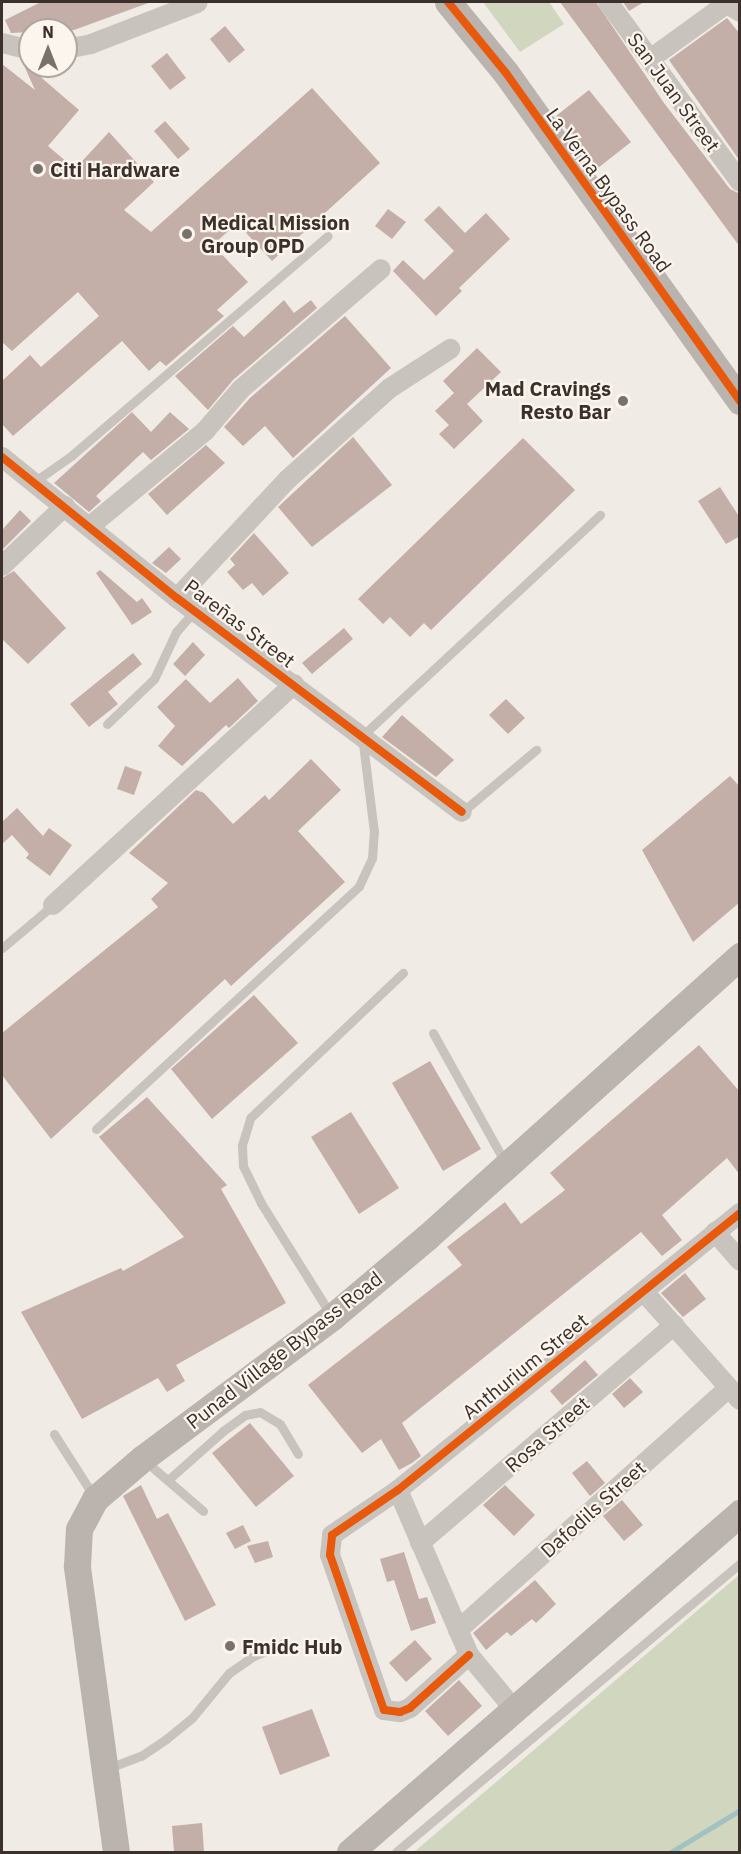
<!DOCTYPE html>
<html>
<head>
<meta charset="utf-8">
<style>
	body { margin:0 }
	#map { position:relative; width:741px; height:1854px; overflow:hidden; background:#f0ebe5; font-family:"IBM Plex Sans",sans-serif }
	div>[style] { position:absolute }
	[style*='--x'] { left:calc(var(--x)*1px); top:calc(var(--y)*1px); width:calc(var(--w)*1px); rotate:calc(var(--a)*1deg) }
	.green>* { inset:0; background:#d1d6bf }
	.stream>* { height:5px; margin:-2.5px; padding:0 2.5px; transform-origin:2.5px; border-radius:2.5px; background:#a1c2c1 }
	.building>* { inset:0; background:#c3afa7 }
	.lane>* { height:9px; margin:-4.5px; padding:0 4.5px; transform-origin:4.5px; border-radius:4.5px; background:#c9c3be }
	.street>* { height:20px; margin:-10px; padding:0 10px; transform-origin:10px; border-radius:10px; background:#c9c3be }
	.secondary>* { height:27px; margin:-13.5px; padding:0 13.5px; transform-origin:13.5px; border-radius:13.5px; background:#bab3ae }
	.cycleway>* { height:8px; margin:-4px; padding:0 4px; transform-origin:4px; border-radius:4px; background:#e8590c }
	.dots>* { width:16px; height:16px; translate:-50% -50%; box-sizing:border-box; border:3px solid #fbf5ee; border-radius:50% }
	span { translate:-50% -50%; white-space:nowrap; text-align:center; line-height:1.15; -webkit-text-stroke:4.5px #fbf5ee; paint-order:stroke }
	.street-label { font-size:20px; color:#3b302b }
	.poi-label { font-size:20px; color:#3b302b; font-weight:700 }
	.left { translate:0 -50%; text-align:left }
	.right { translate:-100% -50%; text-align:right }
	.frame { position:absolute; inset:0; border:3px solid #3b302b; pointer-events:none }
	.north { position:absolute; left:18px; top:18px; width:60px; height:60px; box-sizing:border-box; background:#fbf5ee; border:2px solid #aea6a0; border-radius:50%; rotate:0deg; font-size:16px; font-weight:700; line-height:24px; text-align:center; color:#3b302b }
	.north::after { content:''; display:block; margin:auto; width:21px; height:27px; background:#7a716c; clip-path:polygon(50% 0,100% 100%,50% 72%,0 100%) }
</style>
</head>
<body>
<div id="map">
	<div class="green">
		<i style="clip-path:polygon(483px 2px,549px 2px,564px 24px,520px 52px)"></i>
		<i style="clip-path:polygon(739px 1575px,739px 1852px,414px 1852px)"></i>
	</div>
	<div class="stream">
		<i style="--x:671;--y:1852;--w:81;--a:-31.3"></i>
	</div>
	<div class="building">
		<i style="clip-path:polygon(41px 2px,151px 2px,74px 30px,11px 33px,5px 20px)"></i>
		<i style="clip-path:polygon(560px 2px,596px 2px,664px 103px,730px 189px,740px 194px,740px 247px)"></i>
		<i style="clip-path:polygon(623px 2px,644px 2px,629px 11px)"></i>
		<i style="clip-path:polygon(727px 18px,740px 34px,740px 161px,669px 60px)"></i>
		<i style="clip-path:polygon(225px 26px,245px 50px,229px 63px,210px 39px)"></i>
		<i style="clip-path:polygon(167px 53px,186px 78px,170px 90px,151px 66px)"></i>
		<i style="clip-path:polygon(22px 61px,79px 110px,48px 146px,75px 169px,109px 132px,154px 182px,124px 210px,151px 232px,312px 88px,380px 163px,272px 261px,237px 223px,213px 245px,248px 282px,217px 310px,224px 316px,166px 366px,160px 361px,149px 371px,122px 341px,13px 436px,2px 424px,2px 381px,30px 355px,41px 367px,99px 316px,78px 292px,12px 351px,2px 342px,2px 64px,35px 90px)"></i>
		<i style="clip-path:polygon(589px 90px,631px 142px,598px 168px,556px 116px)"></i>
		<i style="clip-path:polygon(165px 121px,190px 149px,178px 159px,154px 131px)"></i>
		<i style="clip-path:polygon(439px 206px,465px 233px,486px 213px,510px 239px,459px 288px,462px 291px,436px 316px,393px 271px,403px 260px,424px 280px,454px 251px,424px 220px)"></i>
		<i style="clip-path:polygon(388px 209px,406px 222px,392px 239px,375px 226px)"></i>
		<i style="clip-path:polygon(284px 300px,294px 313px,311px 300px,317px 308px,233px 380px,208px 410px,175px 376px,233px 326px,244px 337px)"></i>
		<i style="clip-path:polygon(345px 316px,391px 368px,293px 458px,265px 426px,243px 446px,224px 427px,250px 398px)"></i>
		<i style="clip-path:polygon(477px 348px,501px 372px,467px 404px,483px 421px,454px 449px,439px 434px,449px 425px,435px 411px,454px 393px,443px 381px)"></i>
		<i style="clip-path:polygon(132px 412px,151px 432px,170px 412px,189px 429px,151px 460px,143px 452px,96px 496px,101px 501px,89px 512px,54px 483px)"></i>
		<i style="clip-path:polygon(353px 437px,392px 485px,312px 547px,278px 507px)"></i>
		<i style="clip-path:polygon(523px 438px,575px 490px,431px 630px,424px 623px,410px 637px,390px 617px,383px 624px,358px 599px)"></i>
		<i style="clip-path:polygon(206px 445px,225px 463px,167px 515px,148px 494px)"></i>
		<i style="clip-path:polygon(720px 487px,740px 518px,740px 536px,726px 544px,698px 501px)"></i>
		<i style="clip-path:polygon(20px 510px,31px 521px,2px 550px,2px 530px)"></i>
		<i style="clip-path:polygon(254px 533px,289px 573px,263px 596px,252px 583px,243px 590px,227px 572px,235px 565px,230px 559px)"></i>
		<i style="clip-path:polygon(169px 547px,181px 559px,166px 573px,152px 563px)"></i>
		<i style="clip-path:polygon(100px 570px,137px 602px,142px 598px,152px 612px,132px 625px,96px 573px)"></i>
		<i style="clip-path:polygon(14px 571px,66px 628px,28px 664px,2px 639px,2px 578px)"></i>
		<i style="clip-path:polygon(344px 628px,353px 639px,312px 674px,302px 663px)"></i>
		<i style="clip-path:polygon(193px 642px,205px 655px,185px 676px,173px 664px)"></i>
		<i style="clip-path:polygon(133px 653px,142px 664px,108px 692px,118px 704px,89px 727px,70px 704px)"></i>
		<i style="clip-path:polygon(238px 678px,258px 701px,229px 728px,226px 725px,182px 766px,158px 746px,175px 726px,157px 707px,186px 679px,210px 703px)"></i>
		<i style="clip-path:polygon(506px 699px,525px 718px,508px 734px,489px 715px)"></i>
		<i style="clip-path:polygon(402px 715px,454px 760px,436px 777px,382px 737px)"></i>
		<i style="clip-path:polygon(311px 759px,341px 790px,298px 831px,345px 882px,231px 986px,225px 979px,51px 1139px,2px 1075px,2px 1033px,158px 907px,151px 899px,168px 883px,129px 853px,196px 790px,204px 793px,233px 824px,265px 795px,269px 800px)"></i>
		<i style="clip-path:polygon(125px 766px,142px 772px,134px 795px,117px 789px)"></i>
		<i style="clip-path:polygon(730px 776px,740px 787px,740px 902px,693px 942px,642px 850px)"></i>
		<i style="clip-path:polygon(17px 808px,43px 836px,49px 828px,72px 845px,50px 876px,26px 858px,29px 854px,12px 835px,2px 844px,2px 822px)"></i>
		<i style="clip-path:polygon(254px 995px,298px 1043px,212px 1119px,171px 1069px)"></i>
		<i style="clip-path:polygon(699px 1045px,740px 1092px,740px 1175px,727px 1158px,662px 1215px,682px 1240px,662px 1256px,641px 1232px,402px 1423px,421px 1456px,412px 1463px,399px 1470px,381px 1439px,362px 1453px,308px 1385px,462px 1265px,447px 1247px,505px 1202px,521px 1224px,565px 1190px,550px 1173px)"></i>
		<i style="clip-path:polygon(430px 1061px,481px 1149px,443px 1171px,392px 1083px)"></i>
		<i style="clip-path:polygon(147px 1097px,227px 1185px,221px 1189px,286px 1303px,176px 1365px,185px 1381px,167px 1392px,158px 1378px,82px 1419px,21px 1312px,121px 1268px,123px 1271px,184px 1237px,99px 1137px)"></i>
		<i style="clip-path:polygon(351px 1112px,399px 1188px,359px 1214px,311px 1137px)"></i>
		<i style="clip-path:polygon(685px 1273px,706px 1299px,683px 1317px,661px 1293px)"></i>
		<i style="clip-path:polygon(585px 1360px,598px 1375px,562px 1405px,550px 1391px)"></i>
		<i style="clip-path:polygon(630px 1378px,643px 1392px,624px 1408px,612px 1394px)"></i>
		<i style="clip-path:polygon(250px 1423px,294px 1476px,256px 1507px,212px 1453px)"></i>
		<i style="clip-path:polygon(587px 1461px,605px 1483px,590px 1496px,572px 1473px)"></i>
		<i style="clip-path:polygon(141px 1485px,157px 1519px,168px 1513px,216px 1605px,185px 1621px,123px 1496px)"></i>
		<i style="clip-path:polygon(505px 1485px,535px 1515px,514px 1536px,483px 1505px)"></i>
		<i style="clip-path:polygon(622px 1500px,643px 1525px,624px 1541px,603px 1516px)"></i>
		<i style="clip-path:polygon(243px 1525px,251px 1541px,235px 1549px,226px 1533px)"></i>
		<i style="clip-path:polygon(268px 1541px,273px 1557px,255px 1563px,247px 1546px)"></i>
		<i style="clip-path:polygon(404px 1552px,419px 1599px,427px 1597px,436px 1623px,411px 1631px,394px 1580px,387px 1582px,380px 1559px)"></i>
		<i style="clip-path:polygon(535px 1580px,556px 1604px,536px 1623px,532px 1619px,511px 1636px,507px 1632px,486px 1650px,473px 1633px)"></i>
		<i style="clip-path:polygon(415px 1640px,432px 1659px,406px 1682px,389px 1663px)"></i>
		<i style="clip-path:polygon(459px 1680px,482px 1706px,448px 1736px,425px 1711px)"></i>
		<i style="clip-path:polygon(312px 1709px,330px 1756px,280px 1775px,262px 1727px)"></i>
		<i style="clip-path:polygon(202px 1823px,204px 1852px,174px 1852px,172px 1826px)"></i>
	</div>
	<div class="lane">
		<i style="--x:34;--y:482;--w:45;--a:-35.1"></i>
		<i style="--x:71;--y:456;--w:338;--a:-40.6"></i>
		<i style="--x:107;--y:724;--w:65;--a:-43.8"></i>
		<i style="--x:154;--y:679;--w:52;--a:-64.9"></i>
		<i style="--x:176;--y:632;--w:28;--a:-49"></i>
		<i style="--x:462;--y:812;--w:97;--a:-40"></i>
		<i style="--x:2;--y:948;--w:67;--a:-40.1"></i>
		<i style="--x:433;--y:1033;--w:150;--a:60.9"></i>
		<i style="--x:96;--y:1129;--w:358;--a:-42.7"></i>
		<i style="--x:359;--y:886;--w:31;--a:-65"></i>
		<i style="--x:372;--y:858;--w:26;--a:-86"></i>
		<i style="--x:374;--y:832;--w:97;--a:-97.1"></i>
		<i style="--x:362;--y:736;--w:325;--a:-42.9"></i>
		<i style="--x:331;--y:1315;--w:132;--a:-122"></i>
		<i style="--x:261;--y:1203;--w:41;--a:-115.9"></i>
		<i style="--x:243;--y:1166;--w:21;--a:-93"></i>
		<i style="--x:242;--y:1145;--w:28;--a:-73"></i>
		<i style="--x:250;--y:1118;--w:211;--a:-43.5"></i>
		<i style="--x:54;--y:1434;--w:76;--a:57.4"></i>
		<i style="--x:144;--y:1460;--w:78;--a:40.8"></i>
		<i style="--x:168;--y:1480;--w:74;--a:-41.7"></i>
		<i style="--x:223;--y:1431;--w:27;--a:-36"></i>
		<i style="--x:245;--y:1415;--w:15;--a:-11"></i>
		<i style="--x:260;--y:1412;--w:23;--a:31"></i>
		<i style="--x:280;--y:1424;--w:35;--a:59"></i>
		<i style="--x:109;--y:1768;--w:34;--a:-21"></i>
		<i style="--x:141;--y:1756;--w:30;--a:-34"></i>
		<i style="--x:166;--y:1739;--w:33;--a:-39"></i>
		<i style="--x:192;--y:1718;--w:58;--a:-50.6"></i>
		<i style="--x:229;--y:1673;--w:28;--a:-35"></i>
		<i style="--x:252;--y:1657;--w:35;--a:-24"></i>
		<i style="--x:396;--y:1852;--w:449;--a:-40"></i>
	</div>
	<div class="street">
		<i style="--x:608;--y:2;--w:223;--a:53.7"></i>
		<i style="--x:2;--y:43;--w:29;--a:14"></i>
		<i style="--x:66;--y:49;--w:25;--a:-11"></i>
		<i style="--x:91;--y:44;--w:114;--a:-21.1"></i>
		<i style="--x:650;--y:59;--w:89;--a:-35.8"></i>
		<i style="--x:722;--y:7;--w:7;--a:-16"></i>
		<i style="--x:729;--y:5;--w:13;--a:32"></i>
		<i style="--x:2;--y:457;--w:225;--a:38.9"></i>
		<i style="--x:177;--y:598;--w:356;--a:36.9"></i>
		<i style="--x:89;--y:527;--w:151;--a:-39.6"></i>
		<i style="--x:205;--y:431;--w:55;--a:-49.4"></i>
		<i style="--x:241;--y:389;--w:184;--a:-40.6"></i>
		<i style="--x:2;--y:566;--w:87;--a:-43.6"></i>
		<i style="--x:177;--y:598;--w:161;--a:-47"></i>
		<i style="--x:287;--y:480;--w:138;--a:-41.8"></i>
		<i style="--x:390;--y:388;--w:72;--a:-33"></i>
		<i style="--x:53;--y:905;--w:327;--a:-42.5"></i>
		<i style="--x:715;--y:1232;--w:38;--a:49"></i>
		<i style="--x:644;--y:1292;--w:144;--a:48.4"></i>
		<i style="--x:398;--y:1490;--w:180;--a:66.7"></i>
		<i style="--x:469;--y:1655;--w:70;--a:50.2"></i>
		<i style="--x:420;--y:1543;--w:335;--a:-40.6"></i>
		<i style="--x:458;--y:1630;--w:363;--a:-41.8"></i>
		<i style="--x:469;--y:1655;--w:79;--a:138.1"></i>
		<i style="--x:410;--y:1708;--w:11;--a:158"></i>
		<i style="--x:400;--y:1712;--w:16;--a:-173"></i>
		<i style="--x:384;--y:1710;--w:164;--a:-109.2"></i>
		<i style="--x:330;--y:1555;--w:20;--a:-84"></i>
		<i style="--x:332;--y:1535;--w:80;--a:-34.3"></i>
		<i style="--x:398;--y:1490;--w:440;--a:-39"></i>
	</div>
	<div class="secondary">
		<i style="--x:448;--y:2;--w:92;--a:50.8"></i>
		<i style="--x:506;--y:73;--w:403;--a:54.5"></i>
		<i style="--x:116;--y:1852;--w:289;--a:-97.8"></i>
		<i style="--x:77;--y:1566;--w:37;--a:-87"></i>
		<i style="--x:79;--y:1529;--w:34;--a:-62"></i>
		<i style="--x:95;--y:1499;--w:63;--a:-40.5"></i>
		<i style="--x:143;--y:1458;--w:236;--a:-36.7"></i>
		<i style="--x:332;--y:1317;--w:124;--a:-40.1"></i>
		<i style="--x:427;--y:1237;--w:421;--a:-41.9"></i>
		<i style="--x:350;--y:1852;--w:517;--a:-41"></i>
	</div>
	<div class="cycleway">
		<i style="--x:448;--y:2;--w:92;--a:50.8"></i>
		<i style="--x:506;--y:73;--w:403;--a:54.5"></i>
		<i style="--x:2;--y:457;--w:225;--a:38.9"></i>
		<i style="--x:177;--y:598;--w:356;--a:36.9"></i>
		<i style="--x:469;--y:1655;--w:79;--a:138.1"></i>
		<i style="--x:410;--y:1708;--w:11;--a:158"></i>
		<i style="--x:400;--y:1712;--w:16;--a:-173"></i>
		<i style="--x:384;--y:1710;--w:164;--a:-109.2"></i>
		<i style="--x:330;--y:1555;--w:20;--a:-84"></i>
		<i style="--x:332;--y:1535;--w:80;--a:-34.3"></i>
		<i style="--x:398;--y:1490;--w:440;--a:-39"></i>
	</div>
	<div class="dots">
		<i style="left:38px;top:169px;background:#7a716c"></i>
		<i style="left:187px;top:234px;background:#7a716c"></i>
		<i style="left:623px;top:401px;background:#7a716c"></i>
		<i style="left:230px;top:1646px;background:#7a716c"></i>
	</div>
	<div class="street-label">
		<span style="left:674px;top:92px;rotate:54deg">San Juan Street</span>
		<span style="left:609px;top:190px;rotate:54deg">La Verna Bypass Road</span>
		<span style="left:240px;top:623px;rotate:37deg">Pareñas Street</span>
		<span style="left:284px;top:1350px;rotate:-38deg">Punad Village Bypass Road</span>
		<span style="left:525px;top:1366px;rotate:-39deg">Anthurium Street</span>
		<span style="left:547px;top:1434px;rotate:-41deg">Rosa Street</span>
		<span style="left:593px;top:1509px;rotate:-42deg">Dafodils Street</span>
	</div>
	<div class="poi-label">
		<span class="left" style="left:50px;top:169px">Citi Hardware</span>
		<span class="left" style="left:201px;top:234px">Medical Mission<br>Group OPD</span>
		<span class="right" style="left:611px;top:400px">Mad Cravings<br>Resto Bar</span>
		<span class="left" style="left:242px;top:1646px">Fmidc Hub</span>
	</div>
	<div class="frame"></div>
	<div class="north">N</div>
</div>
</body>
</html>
